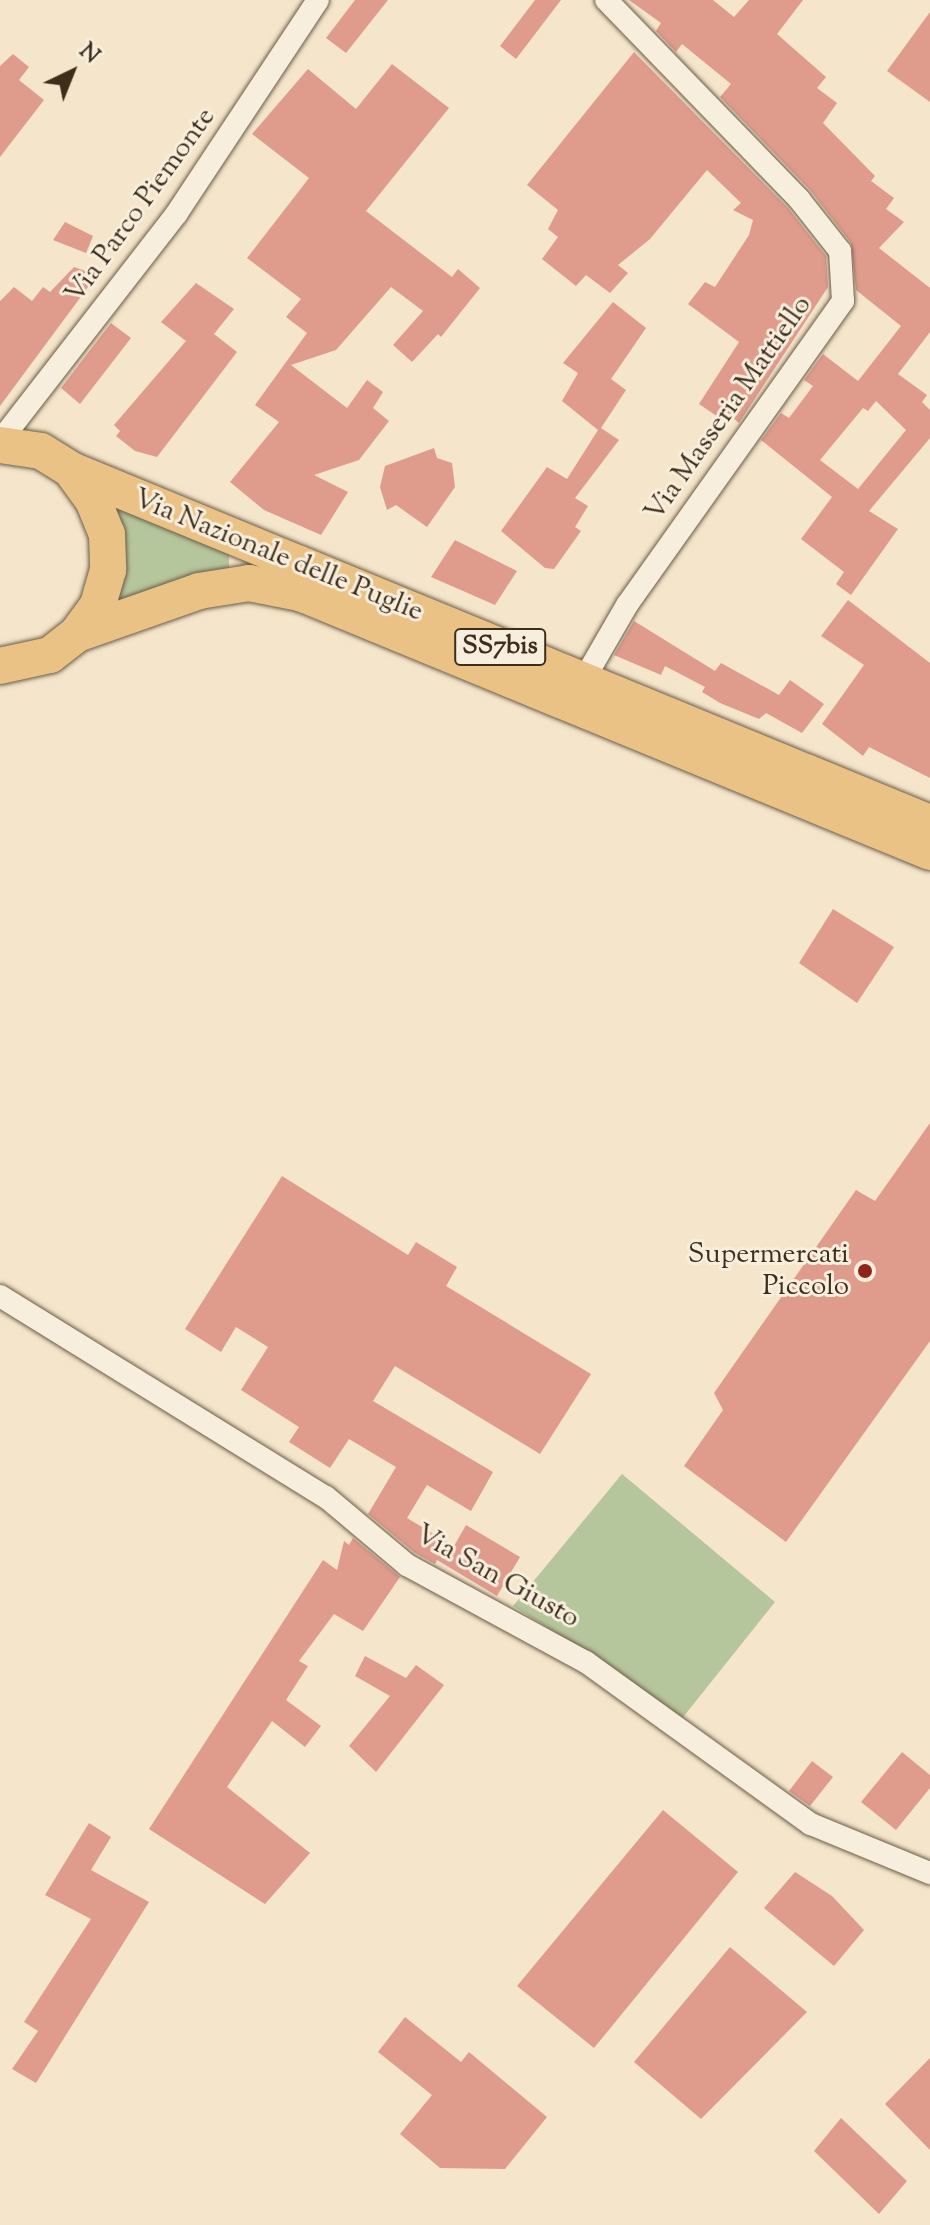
<!DOCTYPE html>
<html>
<head>
<meta charset="utf-8">
<style>
	body { margin:0 }
	#map { position:relative; width:930px; height:2225px; overflow:hidden; background:#f5e5cb; font-family:"Sorts Mill Goudy",serif }
	div>[style] { position:absolute }
	[style*='--x'] { left:calc(var(--x)*1px); top:calc(var(--y)*1px); width:calc(var(--w)*1px); rotate:calc(var(--a)*1deg) }
	.green>* { inset:0; background:#b6c69c }
	.building>* { inset:0; background:#df9c8c }
	.roads { filter:drop-shadow(0 0 2px #6b5c47) drop-shadow(0 0 2px #6b5c47) }
	.minor>* { height:22px; margin:-11px; padding:0 11px; transform-origin:11px; border-radius:11px; background:#f8eedd }
	.primary>* { height:36px; margin:-18px; padding:0 18px; transform-origin:18px; border-radius:18px; background:#eac286 }
	.dots>* { width:22px; height:22px; translate:-50% -50%; box-sizing:border-box; border:4px solid #f8eedd; border-radius:50% }
	span { translate:-50% -50%; white-space:nowrap; text-align:center; line-height:1.15; -webkit-text-stroke:6px #f8eedd; paint-order:stroke }
	.shield-label span { padding:2px 6px; background:#f8eedd; border:2px solid; border-radius:6px; -webkit-text-stroke-width:0 }
	.shield-label { font-size:26px; color:#3d2e1b; font-weight:700 }
	.street-label { font-size:28px; color:#3d2e1b }
	.poi-label { font-size:28px; color:#3d2e1b }
	.right { translate:-100% -50%; text-align:right }
	.north { position:absolute; left:32px; top:32px; width:80px; height:80px; -webkit-text-stroke:6px #f8eedd; paint-order:stroke; rotate:43deg; font-size:22px; font-weight:700; line-height:32px; text-align:center; color:#3d2e1b }
	.north::after { content:''; display:block; margin:auto; width:28px; height:36px; background:#3d2e1b; clip-path:polygon(50% 0,100% 100%,50% 72%,0 100%) }
</style>
</head>
<body>
<div id="map">
	<div class="green">
		<i style="clip-path:polygon(104px 497px,229px 543px,229px 572px,109px 616px)"></i>
		<i style="clip-path:polygon(622px 1474px,775px 1602px,680px 1721px,587px 1652px,513px 1606px)"></i>
	</div>
	<div class="building">
		<i style="clip-path:polygon(355px 0,388px 0,346px 53px,326px 38px)"></i>
		<i style="clip-path:polygon(535px 0,561px 0,516px 59px,500px 46px)"></i>
		<i style="clip-path:polygon(evenodd,629px 0,713px 0,734px 17px,749px 0,803px 0,777px 34px,826px 77px,817px 88px,837px 103px,823px 123px,875px 176px,871px 181px,894px 198px,886px 209px,904px 222px,879px 248px,930px 288px,930px 332px,898px 374px,927px 395px,922px 402px,930px 410px,930px 438px,869px 511px,898px 529px,851px 595px,836px 584px,844px 572px,801px 539px,832px 497px,761px 440px,781px 413px,789px 418px,813px 386px,804px 380px,823px 354px,858px 381px,901px 326px,856px 290px,851px 243px,810px 190px,720px 97px,731px 84px,682px 44px,676px 52px,656px 31px,661px 23px,629px 0,876px 401px,906px 430px,858px 489px,820px 460px,863px 408px,868px 411px,876px 401px)"></i>
		<i style="clip-path:polygon(930px 12px,930px 102px,887px 71px)"></i>
		<i style="clip-path:polygon(634px 52px,788px 208px,826px 256px,828px 287px,739px 423px,726px 412px,721px 419px,699px 404px,739px 342px,688px 304px,705px 282px,715px 287px,749px 235px,753px 220px,733px 210px,741px 203px,707px 170px,650px 239px,618px 265px,628px 273px,610px 293px,586px 275px,576px 286px,542px 259px,558px 237px,548px 229px,558px 210px,527px 185px)"></i>
		<i style="clip-path:polygon(13px 54px,29px 67px,19px 80px,44px 100px,0 157px,0 66px)"></i>
		<i style="clip-path:polygon(392px 64px,449px 108px,366px 211px,452px 277px,458px 269px,480px 288px,441px 337px,438px 334px,412px 362px,393px 345px,423px 311px,391px 287px,336px 350px,291px 365px,347px 408px,367px 380px,383px 392px,373px 408px,389px 421px,359px 460px,314px 475px,348px 492px,321px 535px,264px 510px,230px 482px,279px 422px,255px 405px,307px 333px,286px 317px,301px 299px,247px 258px,309px 178px,252px 134px,308px 69px,356px 109px)"></i>
		<i style="clip-path:polygon(65px 222px,93px 236px,86px 253px,53px 240px)"></i>
		<i style="clip-path:polygon(74px 267px,97px 275px,0 406px,0 301px,14px 287px,32px 301px,43px 287px,50px 292px)"></i>
		<i style="clip-path:polygon(196px 283px,234px 309px,214px 334px,237px 352px,157px 457px,135px 451px,116px 436px,120px 431px,114px 425px,186px 341px,161px 322px)"></i>
		<i style="clip-path:polygon(613px 302px,646px 328px,611px 379px,626px 390px,601px 428px,619px 440px,575px 498px,588px 506px,575px 527px,581px 531px,554px 569px,545px 568px,501px 531px,547px 467px,567px 479px,598px 430px,562px 401px,578px 373px,563px 363px)"></i>
		<i style="clip-path:polygon(111px 323px,131px 338px,80px 404px,61px 388px)"></i>
		<i style="clip-path:polygon(434px 448px,437px 458px,452px 463px,455px 487px,427px 527px,396px 505px,387px 510px,380px 487px,385px 466px)"></i>
		<i style="clip-path:polygon(455px 540px,517px 571px,495px 605px,431px 577px)"></i>
		<i style="clip-path:polygon(848px 600px,930px 663px,930px 778px,869px 747px,863px 756px,822px 724px,864px 665px,821px 636px)"></i>
		<i style="clip-path:polygon(634px 621px,715px 671px,721px 663px,779px 695px,790px 680px,824px 704px,802px 733px,766px 713px,759px 719px,720px 703px,702px 692px,705px 687px,665px 666px,661px 675px,614px 655px)"></i>
		<i style="clip-path:polygon(833px 909px,894px 947px,857px 1003px,799px 963px)"></i>
		<i style="clip-path:polygon(930px 1123px,930px 1341px,786px 1542px,684px 1466px,723px 1410px,714px 1393px,856px 1190px,875px 1201px)"></i>
		<i style="clip-path:polygon(282px 1176px,408px 1255px,416px 1242px,457px 1267px,446px 1286px,591px 1374px,540px 1454px,395px 1366px,373px 1401px,493px 1472px,471px 1511px,427px 1485px,407px 1518px,454px 1546px,466px 1525px,520px 1557px,497px 1596px,437px 1560px,435px 1564px,415px 1553px,368px 1514px,396px 1467px,349px 1439px,330px 1468px,289px 1442px,299px 1427px,241px 1390px,268px 1347px,236px 1327px,221px 1352px,185px 1329px)"></i>
		<i style="clip-path:polygon(353px 1538px,400px 1577px,363px 1631px,334px 1614px,299px 1661px,308px 1666px,286px 1700px,321px 1726px,305px 1747px,272px 1721px,227px 1787px,310px 1853px,265px 1904px,149px 1829px,323px 1560px,337px 1570px,344px 1541px,349px 1545px)"></i>
		<i style="clip-path:polygon(365px 1656px,406px 1678px,416px 1665px,444px 1685px,376px 1772px,349px 1746px,390px 1696px,355px 1676px)"></i>
		<i style="clip-path:polygon(902px 1752px,930px 1775px,930px 1788px,896px 1830px,861px 1802px)"></i>
		<i style="clip-path:polygon(812px 1761px,833px 1777px,810px 1806px,789px 1791px)"></i>
		<i style="clip-path:polygon(663px 1810px,738px 1872px,594px 2048px,517px 1986px)"></i>
		<i style="clip-path:polygon(89px 1823px,111px 1837px,91px 1870px,149px 1902px,36px 2083px,12px 2069px,38px 2031px,24px 2022px,91px 1919px,45px 1895px)"></i>
		<i style="clip-path:polygon(795px 1872px,832px 1896px,864px 1930px,834px 1966px,764px 1908px)"></i>
		<i style="clip-path:polygon(730px 1947px,807px 2012px,701px 2119px,634px 2062px)"></i>
		<i style="clip-path:polygon(405px 2017px,461px 2062px,469px 2052px,547px 2117px,505px 2169px,440px 2168px,400px 2134px,432px 2095px,378px 2052px)"></i>
		<i style="clip-path:polygon(930px 2058px,930px 2150px,885px 2104px)"></i>
		<i style="clip-path:polygon(841px 2118px,907px 2181px,879px 2214px,814px 2151px)"></i>
	</div>
	<div class="roads">
		<div class="minor">
			<i style="--x:1;--y:440;--w:287;--a:-52.2"></i>
			<i style="--x:177;--y:213;--w:255;--a:-56.5"></i>
			<i style="--x:583;--y:681;--w:88;--a:-59.9"></i>
			<i style="--x:627;--y:605;--w:373;--a:-54.6"></i>
			<i style="--x:843;--y:301;--w:50;--a:-93.4"></i>
			<i style="--x:840;--y:251;--w:66;--a:-128.3"></i>
			<i style="--x:799;--y:199;--w:277;--a:-134.1"></i>
			<i style="--x:0;--y:1296;--w:383;--a:31.7"></i>
			<i style="--x:326;--y:1497;--w:106;--a:40"></i>
			<i style="--x:407;--y:1565;--w:204;--a:28.5"></i>
			<i style="--x:586;--y:1662;--w:277;--a:35.8"></i>
			<i style="--x:811;--y:1824;--w:129;--a:22.4"></i>
		</div>
		<div class="primary">
			<i style="--x:0;--y:445;--w:41;--a:8.3"></i>
			<i style="--x:41;--y:451;--w:36;--a:32"></i>
			<i style="--x:71;--y:470;--w:37;--a:54"></i>
			<i style="--x:93;--y:500;--w:37;--a:68"></i>
			<i style="--x:107;--y:534;--w:36;--a:88"></i>
			<i style="--x:108;--y:570;--w:36;--a:106"></i>
			<i style="--x:98;--y:605;--w:36;--a:126"></i>
			<i style="--x:77;--y:634;--w:34;--a:142"></i>
			<i style="--x:50;--y:655;--w:51;--a:167.6"></i>
			<i style="--x:71;--y:470;--w:929;--a:22.34"></i>
			<i style="--x:77;--y:634;--w:129;--a:-19.4"></i>
			<i style="--x:199;--y:591;--w:51;--a:-9.1"></i>
			<i style="--x:249;--y:583;--w:52;--a:11.1"></i>
			<i style="--x:300;--y:593;--w:681;--a:22.35"></i>
		</div>
	</div>
	<div class="dots">
		<i style="left:865px;top:1271px;background:#8f2418"></i>
	</div>
	<div class="shield-label">
		<span style="left:500px;top:647px">SS7bis</span>
	</div>
	<div class="street-label">
		<span style="left:141px;top:206px;rotate:-54deg">Via Parco Piemonte</span>
		<span style="left:729px;top:409px;rotate:-55deg">Via Masseria Mattiello</span>
		<span style="left:278px;top:556px;rotate:22deg">Via Nazionale delle Puglie</span>
		<span style="left:497px;top:1577px;rotate:29deg">Via San Giusto</span>
	</div>
	<div class="poi-label">
		<span class="right" style="left:849px;top:1271px">Supermercati<br>Piccolo</span>
	</div>
	<div class="north">N</div>
</div>
</body>
</html>
